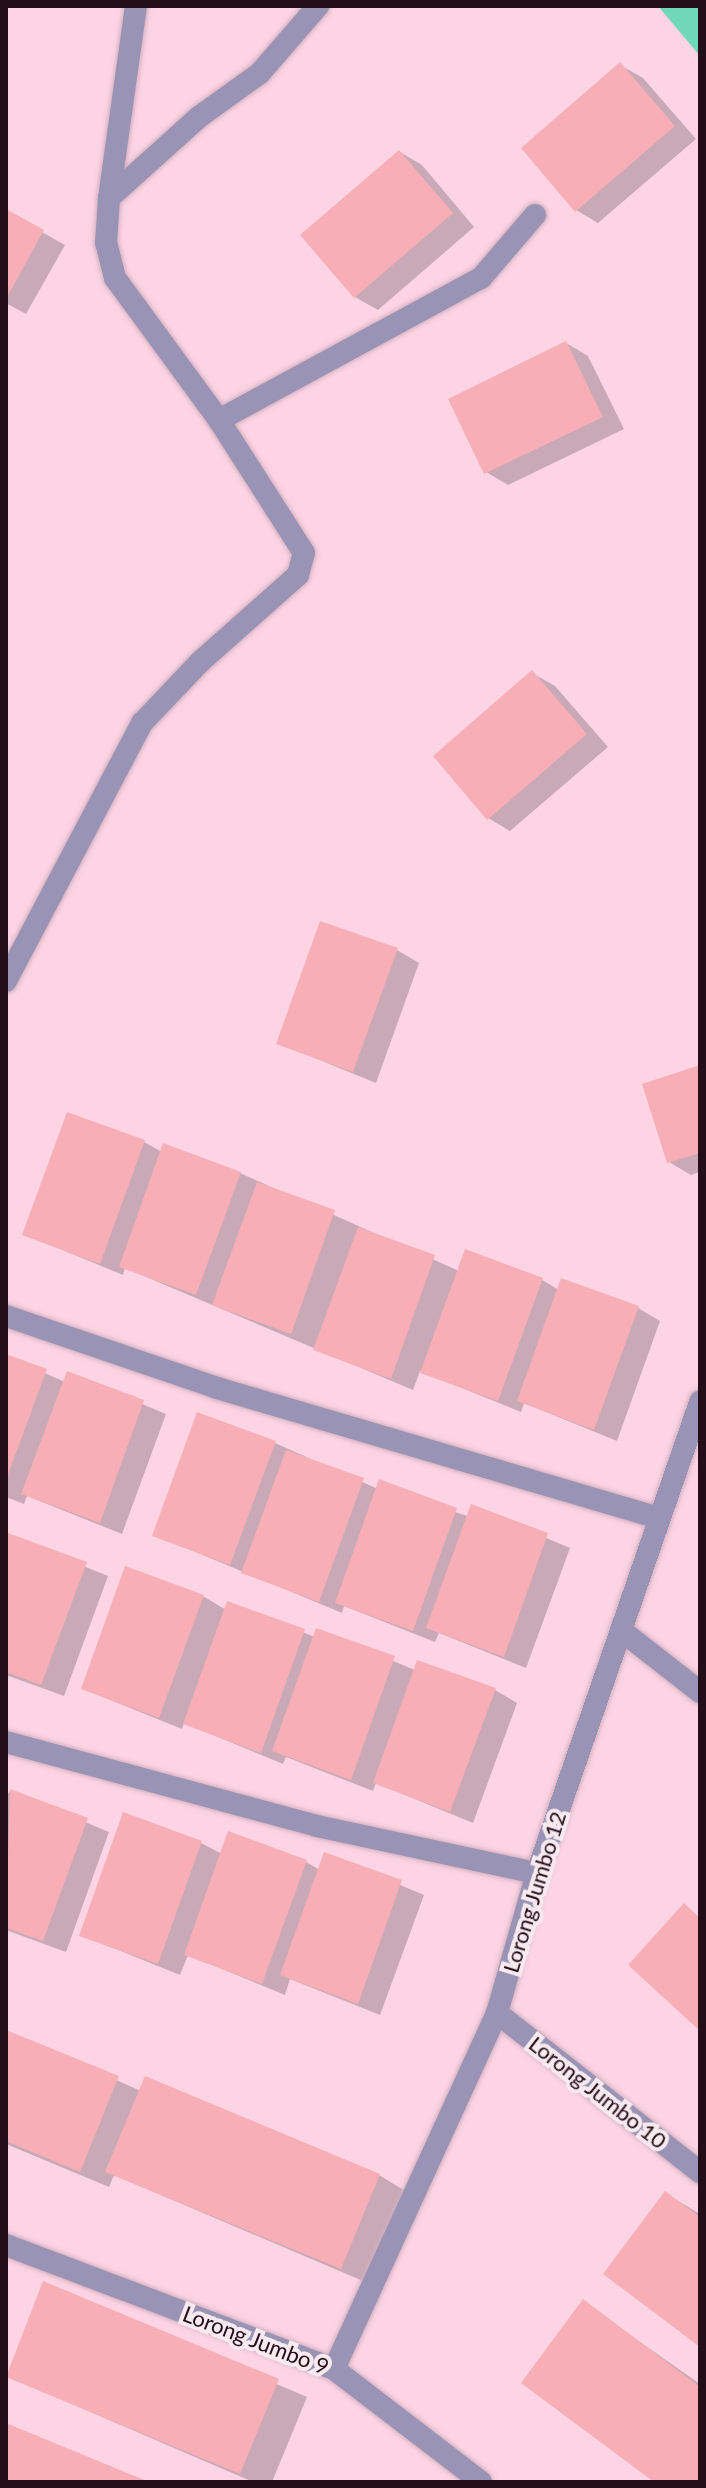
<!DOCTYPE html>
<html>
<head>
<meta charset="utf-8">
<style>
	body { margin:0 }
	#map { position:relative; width:706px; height:2488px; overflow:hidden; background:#fcd4e4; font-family:Lato,sans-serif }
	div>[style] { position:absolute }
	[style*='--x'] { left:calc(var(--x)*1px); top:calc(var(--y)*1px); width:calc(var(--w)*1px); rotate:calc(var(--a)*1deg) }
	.water>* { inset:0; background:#70d8b9 }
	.shadow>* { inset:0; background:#0003 }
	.building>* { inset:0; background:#f7aeb6 }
	.roads { filter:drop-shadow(0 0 2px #d5b0bf) drop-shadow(0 0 2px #d5b0bf) }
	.minor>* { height:22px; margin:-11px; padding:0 11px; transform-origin:11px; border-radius:11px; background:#9994b5 }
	span { translate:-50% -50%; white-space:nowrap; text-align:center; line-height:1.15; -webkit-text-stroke:8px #f7eaef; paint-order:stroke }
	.street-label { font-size:22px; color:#240e18 }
	.frame { position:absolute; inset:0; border:8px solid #240e18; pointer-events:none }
</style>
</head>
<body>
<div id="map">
	<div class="water">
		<i style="clip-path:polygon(658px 6px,700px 6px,700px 56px)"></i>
	</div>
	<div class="shadow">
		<i style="clip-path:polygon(620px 65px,643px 78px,696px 139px,598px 223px,576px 210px)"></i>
		<i style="clip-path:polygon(400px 152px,422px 165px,474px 227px,378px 310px,355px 297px)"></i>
		<i style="clip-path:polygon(6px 212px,65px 245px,26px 314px,6px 303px)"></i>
		<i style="clip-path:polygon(566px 343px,588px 356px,624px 429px,508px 485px,486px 472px)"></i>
		<i style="clip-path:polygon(532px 673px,555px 686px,608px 747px,510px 831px,488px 818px)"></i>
		<i style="clip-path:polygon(397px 950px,419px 963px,376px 1083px,278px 1043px)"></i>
		<i style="clip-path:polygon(700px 1067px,700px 1172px,691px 1175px,669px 1162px)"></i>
		<i style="clip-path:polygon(144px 1142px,162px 1152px,240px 1173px,459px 1271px,542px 1280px,559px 1290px,638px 1308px,660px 1321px,617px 1441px,524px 1403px,521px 1412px,420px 1371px,413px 1390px,125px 1268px,123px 1275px,24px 1234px)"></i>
		<i style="clip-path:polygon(6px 1356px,65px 1382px,68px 1373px,166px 1414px,122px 1534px,27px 1496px,24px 1504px,6px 1497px)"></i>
		<i style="clip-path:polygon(275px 1443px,378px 1489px,468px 1516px,472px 1507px,570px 1548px,526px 1668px,439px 1633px,435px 1642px,344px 1606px,342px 1613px,155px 1535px)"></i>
		<i style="clip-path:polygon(9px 1536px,108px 1576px,64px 1696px,6px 1675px)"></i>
		<i style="clip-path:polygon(203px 1596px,226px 1610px,229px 1603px,315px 1637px,318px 1630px,415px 1670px,495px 1690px,517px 1703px,473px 1823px,376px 1783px,373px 1791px,286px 1757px,283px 1764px,184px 1723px,182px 1729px,83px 1689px)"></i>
		<i style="clip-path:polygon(11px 1791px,109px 1832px,66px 1952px,6px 1930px,6px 1795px)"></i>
		<i style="clip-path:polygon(201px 1843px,222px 1854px,306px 1862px,320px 1870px,326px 1854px,424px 1895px,380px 2015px,290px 1979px,285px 1995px,188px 1955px,180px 1975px,81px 1935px)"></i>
		<i style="clip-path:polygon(6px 2032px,141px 2091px,379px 2175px,407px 2192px,370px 2284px,114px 2175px,109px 2187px,6px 2144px)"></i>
		<i style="clip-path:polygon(665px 2193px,700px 2214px,700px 2344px)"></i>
		<i style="clip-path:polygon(45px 2284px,307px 2397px,272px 2482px,253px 2482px,7px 2376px)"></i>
		<i style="clip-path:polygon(583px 2302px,700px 2384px,700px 2482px,657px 2482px)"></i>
	</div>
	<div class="building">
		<i style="clip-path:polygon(620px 62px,675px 126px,575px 212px,521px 148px)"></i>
		<i style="clip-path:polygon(399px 150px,453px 213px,354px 298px,300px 235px)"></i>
		<i style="clip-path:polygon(6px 209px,44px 230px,6px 299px)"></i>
		<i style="clip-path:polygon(566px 341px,603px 417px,484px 474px,448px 399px)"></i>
		<i style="clip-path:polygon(532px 670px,587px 734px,487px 820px,433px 756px)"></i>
		<i style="clip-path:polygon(320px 921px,398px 948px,353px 1072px,276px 1044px)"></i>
		<i style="clip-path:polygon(700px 1065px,700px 1153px,667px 1163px,642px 1084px)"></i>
		<i style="clip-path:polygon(67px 1112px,145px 1140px,100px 1264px,22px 1235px)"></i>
		<i style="clip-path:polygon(163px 1143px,241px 1172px,196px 1295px,119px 1267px)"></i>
		<i style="clip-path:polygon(257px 1182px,335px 1210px,291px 1334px,212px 1305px)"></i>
		<i style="clip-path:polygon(358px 1227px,435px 1255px,391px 1379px,313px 1350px)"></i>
		<i style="clip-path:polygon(465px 1249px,543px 1278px,498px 1401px,420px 1373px)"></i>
		<i style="clip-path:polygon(561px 1278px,639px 1306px,594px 1430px,517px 1401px)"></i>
		<i style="clip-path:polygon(6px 1354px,47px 1369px,6px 1480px)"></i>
		<i style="clip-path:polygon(67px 1371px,144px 1400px,100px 1523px,21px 1494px)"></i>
		<i style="clip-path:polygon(197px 1412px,276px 1441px,230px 1565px,152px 1536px)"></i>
		<i style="clip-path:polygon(286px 1450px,364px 1478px,319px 1602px,241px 1573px)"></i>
		<i style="clip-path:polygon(379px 1479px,457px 1508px,413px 1631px,335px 1603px)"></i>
		<i style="clip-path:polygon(471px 1504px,548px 1533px,504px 1657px,426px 1628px)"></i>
		<i style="clip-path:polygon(8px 1533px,87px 1562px,41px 1685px,6px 1672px)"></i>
		<i style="clip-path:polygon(125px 1566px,204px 1595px,159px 1718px,81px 1689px)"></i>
		<i style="clip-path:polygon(227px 1601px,305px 1629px,261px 1753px,183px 1724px)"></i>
		<i style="clip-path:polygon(316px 1628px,395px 1656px,351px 1780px,272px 1751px)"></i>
		<i style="clip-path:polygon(417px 1660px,496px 1688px,450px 1812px,373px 1783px)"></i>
		<i style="clip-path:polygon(10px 1789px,88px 1818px,43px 1941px,6px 1928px)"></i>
		<i style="clip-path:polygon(123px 1812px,202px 1841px,158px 1964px,79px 1936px)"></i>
		<i style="clip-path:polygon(228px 1831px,307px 1860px,262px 1984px,184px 1955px)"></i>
		<i style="clip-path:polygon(324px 1852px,402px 1880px,358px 2004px,280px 1975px)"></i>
		<i style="clip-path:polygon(684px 1903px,700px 1918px,700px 2031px,628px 1965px)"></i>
		<i style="clip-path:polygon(6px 2030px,119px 2076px,80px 2172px,6px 2141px)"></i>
		<i style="clip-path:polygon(145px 2076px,380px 2174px,341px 2269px,105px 2172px)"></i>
		<i style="clip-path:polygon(665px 2191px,700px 2217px,700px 2347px,603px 2274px)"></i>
		<i style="clip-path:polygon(43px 2281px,279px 2379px,240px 2474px,6px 2377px)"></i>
		<i style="clip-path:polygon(583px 2299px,700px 2387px,700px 2482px,654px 2482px,521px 2383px)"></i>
		<i style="clip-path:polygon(6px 2423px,149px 2482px,6px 2482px)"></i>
	</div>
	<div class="roads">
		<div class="minor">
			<i style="--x:109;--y:198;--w:121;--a:-42"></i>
			<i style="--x:199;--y:117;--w:75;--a:-35.8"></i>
			<i style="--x:260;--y:73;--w:89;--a:-49.1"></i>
			<i style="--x:219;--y:420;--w:298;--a:-28.5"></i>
			<i style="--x:481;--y:278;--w:83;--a:-49.4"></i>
			<i style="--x:6;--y:981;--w:292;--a:-62.2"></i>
			<i style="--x:142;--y:723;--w:84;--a:-46.4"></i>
			<i style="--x:200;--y:662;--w:131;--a:-41.6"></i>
			<i style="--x:298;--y:575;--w:23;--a:-75"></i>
			<i style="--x:304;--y:553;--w:158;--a:-122.6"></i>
			<i style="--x:219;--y:420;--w:176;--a:-126.2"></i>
			<i style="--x:115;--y:278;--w:36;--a:-104"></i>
			<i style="--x:106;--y:243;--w:45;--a:-86.2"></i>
			<i style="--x:109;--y:198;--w:194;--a:-82"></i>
			<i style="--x:6;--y:1316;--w:223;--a:18.8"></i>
			<i style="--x:217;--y:1388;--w:458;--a:16.4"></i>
			<i style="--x:622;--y:1631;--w:99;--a:38"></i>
			<i style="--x:6;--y:1742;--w:322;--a:15.1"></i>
			<i style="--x:317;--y:1826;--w:225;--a:12.1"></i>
			<i style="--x:497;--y:2013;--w:258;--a:38.1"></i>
			<i style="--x:6;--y:2245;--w:351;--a:20.7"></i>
			<i style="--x:334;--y:2369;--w:185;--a:37.5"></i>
			<i style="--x:334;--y:2369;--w:392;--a:-65.4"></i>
			<i style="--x:497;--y:2013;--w:146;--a:-74.1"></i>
			<i style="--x:537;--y:1873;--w:499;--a:-70.9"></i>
		</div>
	</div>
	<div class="street-label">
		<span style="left:534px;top:1892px;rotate:-73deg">Lorong Jumbo 12</span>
		<span style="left:598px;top:2092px;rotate:38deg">Lorong Jumbo 10</span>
		<span style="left:256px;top:2340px;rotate:21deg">Lorong Jumbo 9</span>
	</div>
	<div class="frame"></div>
</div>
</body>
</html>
